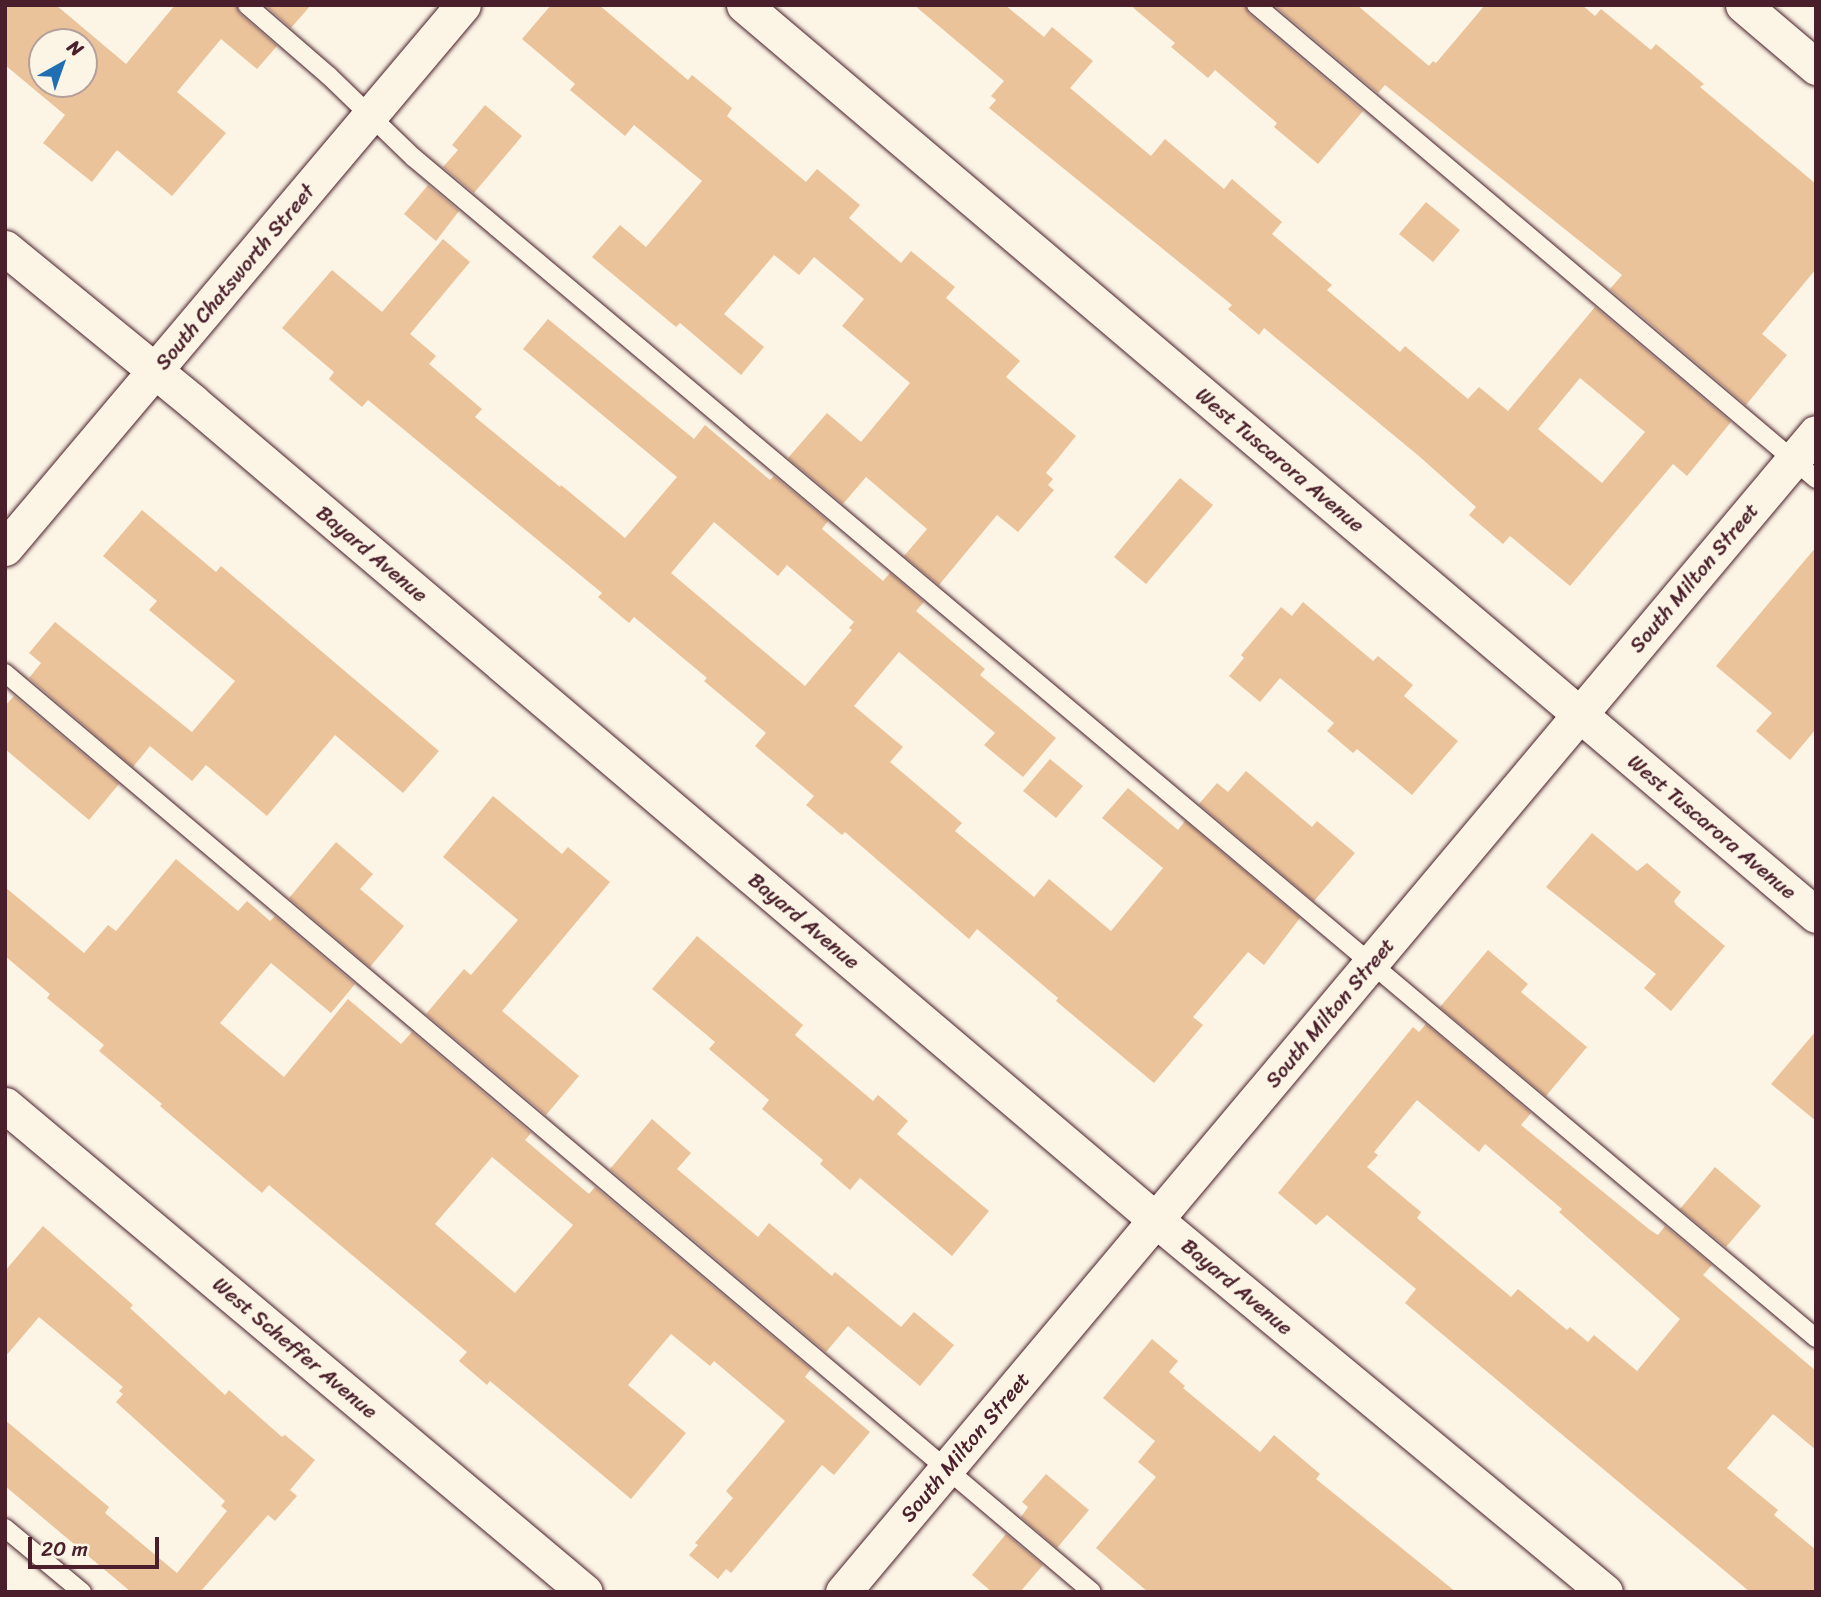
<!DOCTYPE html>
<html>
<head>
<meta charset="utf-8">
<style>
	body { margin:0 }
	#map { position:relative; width:1821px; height:1597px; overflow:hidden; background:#fcf5e5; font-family:Sriracha,sans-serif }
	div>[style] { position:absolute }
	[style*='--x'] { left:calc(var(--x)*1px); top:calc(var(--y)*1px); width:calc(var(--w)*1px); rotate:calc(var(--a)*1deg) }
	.building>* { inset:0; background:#ebc39b }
	.roads { filter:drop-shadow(0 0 2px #4a1f2b) drop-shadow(0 0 2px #4a1f2b) }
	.lane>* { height:18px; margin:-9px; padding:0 9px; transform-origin:9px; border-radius:9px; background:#fcf5e5 }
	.street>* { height:35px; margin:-17.5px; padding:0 17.5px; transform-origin:17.5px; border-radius:17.5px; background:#fcf5e5 }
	span { translate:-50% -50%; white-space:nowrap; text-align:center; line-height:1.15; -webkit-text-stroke:5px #fcf5e5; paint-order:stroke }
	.street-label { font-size:21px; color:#4a1f2b }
	.frame { position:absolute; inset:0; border:7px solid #4a1f2b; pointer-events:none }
	.north { position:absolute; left:28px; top:28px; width:70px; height:70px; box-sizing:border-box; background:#fcf5e5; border:2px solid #b59f9b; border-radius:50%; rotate:40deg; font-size:19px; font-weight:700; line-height:28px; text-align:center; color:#4a1f2b }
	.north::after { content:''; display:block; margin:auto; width:24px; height:32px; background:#1f6fb2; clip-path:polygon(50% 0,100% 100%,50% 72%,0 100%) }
	.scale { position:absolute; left:28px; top:1537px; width:131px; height:32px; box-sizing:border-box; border:4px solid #4a1f2b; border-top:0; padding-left:9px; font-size:21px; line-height:24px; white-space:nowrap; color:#4a1f2b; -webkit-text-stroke:5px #fcf5e5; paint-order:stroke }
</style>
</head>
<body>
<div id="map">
	<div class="building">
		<i style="clip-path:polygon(evenodd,5px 5px,56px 5px,126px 64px,175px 5px,236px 5px,240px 14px,277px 46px,257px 69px,221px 39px,177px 92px,226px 133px,172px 196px,117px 150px,92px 182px,43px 143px,65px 115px,5px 65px,5px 5px,42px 42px,84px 42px,84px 84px,42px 84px,42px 42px)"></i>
		<i style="clip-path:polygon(265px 5px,311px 5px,291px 28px)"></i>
		<i style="clip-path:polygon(551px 5px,599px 5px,688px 80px,692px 75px,732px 108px,727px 116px,806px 182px,817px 169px,860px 205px,849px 218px,901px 263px,911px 251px,955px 287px,946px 298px,1020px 361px,1006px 377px,1076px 436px,1046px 473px,1053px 479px,1048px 485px,1054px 490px,1018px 532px,997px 515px,939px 585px,904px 556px,927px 529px,866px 477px,843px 504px,788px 458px,827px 413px,861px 442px,910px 383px,842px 326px,864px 299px,814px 257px,799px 275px,774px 255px,724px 314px,764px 347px,741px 375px,680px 323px,676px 327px,592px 257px,620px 225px,646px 247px,702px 181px,634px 125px,625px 136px,570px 90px,575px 84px,522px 39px)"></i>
		<i style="clip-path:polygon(evenodd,914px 5px,1005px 5px,1044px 37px,1052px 27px,1093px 61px,1070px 88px,1151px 156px,1165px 139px,1224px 189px,1232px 179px,1282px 222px,1272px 234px,1332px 285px,1327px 290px,1400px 352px,1405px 346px,1468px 399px,1479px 387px,1508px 411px,1595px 307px,1731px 422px,1687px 476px,1673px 464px,1570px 586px,1510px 536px,1503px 544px,1469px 515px,1476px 507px,1420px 457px,1264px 328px,1259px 335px,1228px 309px,1232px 305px,989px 108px,996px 100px,991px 96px,1004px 81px,914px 5px,1580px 378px,1645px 432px,1602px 483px,1538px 429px,1580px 378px)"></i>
		<i style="clip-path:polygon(1130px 5px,1245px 5px,1249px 14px,1363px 111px,1318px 164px,1274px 127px,1277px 123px,1215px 70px,1208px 78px,1171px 47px,1175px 43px)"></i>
		<i style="clip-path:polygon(1274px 5px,1357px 5px,1429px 66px,1433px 61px,1436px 63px,1485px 5px,1582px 5px,1595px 16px,1601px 9px,1651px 50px,1656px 44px,1704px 84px,1700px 87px,1816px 184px,1816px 269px,1762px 334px,1787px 355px,1746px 405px,1610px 289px,1622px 275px,1385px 85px,1378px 93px)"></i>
		<i style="clip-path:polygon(485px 105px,522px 136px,474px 193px,443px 167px,458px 150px,452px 145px)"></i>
		<i style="clip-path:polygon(428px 185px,459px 211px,436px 241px,404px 214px)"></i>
		<i style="clip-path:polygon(1426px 202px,1460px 230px,1433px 262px,1399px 234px)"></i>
		<i style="clip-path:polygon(evenodd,443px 239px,470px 262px,410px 334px,436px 356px,429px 364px,482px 409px,475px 417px,560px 487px,561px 485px,625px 538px,677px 477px,523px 349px,548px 319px,694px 439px,705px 425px,770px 480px,774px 476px,828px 521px,822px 529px,883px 581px,890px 573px,924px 602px,916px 611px,985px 669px,980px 675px,1056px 738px,1023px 777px,984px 745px,995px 733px,899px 652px,854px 706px,903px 747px,890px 762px,962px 823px,955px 831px,1034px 897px,1049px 879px,1111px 931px,1163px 868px,1102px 818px,1128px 788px,1178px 830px,1185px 821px,1300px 918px,1264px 965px,1248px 952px,1193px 1017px,1203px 1025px,1154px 1083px,1056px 1001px,1058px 998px,977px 929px,969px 939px,845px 832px,842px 835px,806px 805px,814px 796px,755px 746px,766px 733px,704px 681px,707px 678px,634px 617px,629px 623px,598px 597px,602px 593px,368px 400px,362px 407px,329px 379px,334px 372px,282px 328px,332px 270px,382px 312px,443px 239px,714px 522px,778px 576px,787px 565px,854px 622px,849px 628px,852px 630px,805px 686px,671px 573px,714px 522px)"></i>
		<i style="clip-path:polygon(1180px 478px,1213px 505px,1146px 584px,1114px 557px)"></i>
		<i style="clip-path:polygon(142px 510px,216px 572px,221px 566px,439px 751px,403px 793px,335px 735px,267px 816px,206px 765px,192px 781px,150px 746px,133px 767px,29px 678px,41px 663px,29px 653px,55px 622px,192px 732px,235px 681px,149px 610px,157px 601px,103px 556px)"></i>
		<i style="clip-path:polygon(1816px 547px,1816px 729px,1790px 760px,1756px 731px,1772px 713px,1716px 666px)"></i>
		<i style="clip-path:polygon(1303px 602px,1373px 661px,1378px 656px,1413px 685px,1404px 696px,1458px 741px,1412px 795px,1357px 749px,1353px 753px,1327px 731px,1334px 723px,1280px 678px,1260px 702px,1229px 676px,1244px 658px,1241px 655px,1281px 607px,1292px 616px)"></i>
		<i style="clip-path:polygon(14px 696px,119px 784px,89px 820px,5px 749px,5px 706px)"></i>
		<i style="clip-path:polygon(1050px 759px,1083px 786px,1056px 818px,1023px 791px)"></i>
		<i style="clip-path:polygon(1246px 771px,1312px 827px,1317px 821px,1355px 853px,1314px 901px,1199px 804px,1217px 783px,1228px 792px)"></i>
		<i style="clip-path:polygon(493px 796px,562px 854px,568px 847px,610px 882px,502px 1011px,579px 1076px,546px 1115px,426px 1014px,464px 969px,471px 975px,518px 920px,443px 857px)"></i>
		<i style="clip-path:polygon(1592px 833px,1637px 871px,1647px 863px,1681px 892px,1674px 901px,1676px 905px,1725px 946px,1671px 1011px,1644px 988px,1656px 974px,1546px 887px)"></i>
		<i style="clip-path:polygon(336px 842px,373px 874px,360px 889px,404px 926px,370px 967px,289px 898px)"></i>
		<i style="clip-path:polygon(evenodd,176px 859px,238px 911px,247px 901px,270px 921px,275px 916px,355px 984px,331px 1013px,271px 963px,220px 1023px,284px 1077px,348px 999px,401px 1044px,412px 1032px,531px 1133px,525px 1140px,589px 1194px,595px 1187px,811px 1369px,805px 1377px,870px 1432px,834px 1475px,822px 1465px,731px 1573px,726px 1569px,718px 1579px,689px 1555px,698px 1545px,695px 1543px,733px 1498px,726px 1491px,785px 1421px,714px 1361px,710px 1366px,671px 1334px,628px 1385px,686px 1433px,631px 1499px,490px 1381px,487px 1385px,459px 1361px,467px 1352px,269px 1185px,262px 1193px,160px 1106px,162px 1104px,99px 1051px,104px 1045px,47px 998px,50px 994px,5px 956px,5px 887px,84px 953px,108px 925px,116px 931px,176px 859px,492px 1157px,573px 1225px,515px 1293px,435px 1224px,492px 1157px)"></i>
		<i style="clip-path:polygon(697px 936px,803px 1025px,795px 1035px,873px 1101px,878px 1095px,908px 1121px,897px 1134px,989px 1211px,952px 1256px,860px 1178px,850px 1190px,820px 1164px,823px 1160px,762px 1109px,769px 1100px,709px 1049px,715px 1042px,652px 989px)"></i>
		<i style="clip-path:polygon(1488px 950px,1528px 984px,1521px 992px,1587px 1047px,1546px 1096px,1440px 1007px)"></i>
		<i style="clip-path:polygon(evenodd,1426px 1024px,1531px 1113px,1521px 1125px,1650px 1230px,1658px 1235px,1665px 1226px,1712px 1265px,1703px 1275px,1816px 1371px,1816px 1450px,1773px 1414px,1727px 1468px,1778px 1510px,1774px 1515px,1816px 1550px,1816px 1592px,1750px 1592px,1405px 1303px,1416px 1289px,1327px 1215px,1316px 1225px,1278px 1193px,1413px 1027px,1419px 1032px,1426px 1024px,1417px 1100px,1479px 1152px,1485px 1144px,1562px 1209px,1559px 1212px,1680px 1319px,1637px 1371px,1594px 1335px,1588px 1342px,1570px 1327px,1567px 1330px,1518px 1289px,1511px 1297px,1417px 1218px,1421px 1212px,1367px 1167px,1378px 1155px,1374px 1152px,1417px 1100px)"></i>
		<i style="clip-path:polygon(1816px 1031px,1816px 1121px,1771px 1084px)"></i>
		<i style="clip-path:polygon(652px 1119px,691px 1153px,677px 1169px,758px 1237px,769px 1223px,832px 1276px,835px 1272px,901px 1327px,914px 1312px,954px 1345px,920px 1386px,848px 1326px,826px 1352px,610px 1169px)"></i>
		<i style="clip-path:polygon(1715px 1167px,1761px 1206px,1726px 1247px,1680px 1209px)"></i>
		<i style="clip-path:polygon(43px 1226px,133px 1305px,130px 1308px,225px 1395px,229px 1390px,282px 1437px,285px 1435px,315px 1460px,290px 1490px,297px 1496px,275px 1521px,268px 1515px,200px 1592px,131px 1592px,5px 1486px,5px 1420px,109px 1507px,105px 1513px,177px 1573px,227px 1511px,221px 1506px,225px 1501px,116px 1402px,123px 1394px,119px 1391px,123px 1387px,39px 1317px,5px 1357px,5px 1271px)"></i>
		<i style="clip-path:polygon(1152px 1339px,1178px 1361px,1169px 1372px,1185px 1386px,1183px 1388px,1260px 1452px,1274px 1435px,1320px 1474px,1316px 1479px,1456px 1592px,1148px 1592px,1096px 1548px,1156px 1477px,1138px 1462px,1155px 1441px,1103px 1398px)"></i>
		<i style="clip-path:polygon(1046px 1474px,1089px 1510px,1057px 1548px,1021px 1517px,1028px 1507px,1022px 1502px)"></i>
		<i style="clip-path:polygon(1006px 1534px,1043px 1565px,1020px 1592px,992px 1592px,972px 1575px)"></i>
	</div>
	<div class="roads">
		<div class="lane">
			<i style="--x:247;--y:5;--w:108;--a:40.9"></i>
			<i style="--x:329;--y:76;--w:117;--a:44"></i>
			<i style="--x:413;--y:157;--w:1834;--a:40.09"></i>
			<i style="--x:1256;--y:5;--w:734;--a:40.25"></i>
			<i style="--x:5;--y:673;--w:1423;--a:40.21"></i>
			<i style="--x:5;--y:1528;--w:100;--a:39.7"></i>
		</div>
		<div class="street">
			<i style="--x:744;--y:5;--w:1406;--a:40.33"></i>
			<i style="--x:1743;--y:5;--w:96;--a:40.3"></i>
			<i style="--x:5;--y:248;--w:243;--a:39.3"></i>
			<i style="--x:193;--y:402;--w:1264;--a:40.35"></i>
			<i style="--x:1156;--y:1220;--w:583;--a:39.64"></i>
			<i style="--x:5;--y:548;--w:710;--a:-49.85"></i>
			<i style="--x:5;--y:1105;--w:757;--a:40.02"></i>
			<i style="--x:843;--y:1592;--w:1513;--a:-49.99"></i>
		</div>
	</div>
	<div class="street-label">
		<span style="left:235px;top:277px;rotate:-50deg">South Chatsworth Street</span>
		<span style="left:1280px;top:460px;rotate:40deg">West Tuscarora Avenue</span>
		<span style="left:372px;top:554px;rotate:40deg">Bayard Avenue</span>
		<span style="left:1694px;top:578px;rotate:-50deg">South Milton Street</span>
		<span style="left:1712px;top:827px;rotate:40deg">West Tuscarora Avenue</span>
		<span style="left:804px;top:921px;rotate:40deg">Bayard Avenue</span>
		<span style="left:1330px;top:1013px;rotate:-50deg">South Milton Street</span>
		<span style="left:1237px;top:1287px;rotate:40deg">Bayard Avenue</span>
		<span style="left:295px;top:1348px;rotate:40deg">West Scheffer Avenue</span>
		<span style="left:965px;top:1447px;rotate:-50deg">South Milton Street</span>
	</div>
	<div class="frame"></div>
	<div class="north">N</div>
	<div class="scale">20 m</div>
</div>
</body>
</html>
